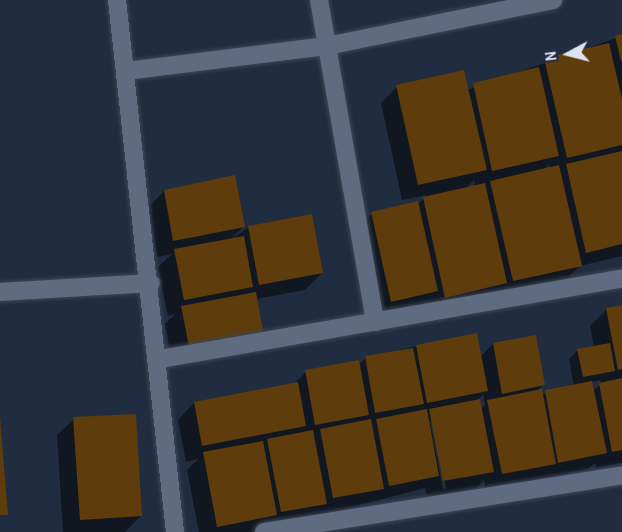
<!DOCTYPE html>
<html>
<head>
<meta charset="utf-8">
<style>
	body { margin:0 }
	#map { position:relative; width:622px; height:532px; overflow:hidden; background:#202c3f; font-family:"Archivo Narrow",sans-serif }
	div>[style] { position:absolute }
	[style*='--x'] { left:calc(var(--x)*1px); top:calc(var(--y)*1px); width:calc(var(--w)*1px); rotate:calc(var(--a)*1deg) }
	.shadow>* { inset:0; background:#0007 }
	.building>* { inset:0; background:#5f3c0c }
	.roads { filter:drop-shadow(0 0 2px #3c4655) drop-shadow(0 0 2px #3c4655) }
	.minor>* { height:18px; margin:-9px; padding:0 9px; transform-origin:9px; border-radius:9px; background:#5e6b81 }
	span { translate:-50% -50%; white-space:nowrap; text-align:center; line-height:1.15; -webkit-text-stroke:4.5px #202c3f; paint-order:stroke }
	.north { position:absolute; left:538px; top:24px; width:60px; height:60px; -webkit-text-stroke:4px #202c3f; paint-order:stroke; rotate:263deg; font-size:16px; font-weight:700; line-height:24px; text-align:center; color:#dbe3ef }
	.north::after { content:''; display:block; margin:auto; width:21px; height:27px; background:#dbe3ef; clip-path:polygon(50% 0,100% 100%,50% 72%,0 100%) }
</style>
</head>
<body>
<div id="map">
	<div class="shadow">
		<i style="clip-path:polygon(evenodd,622px 36px,622px 256px,580px 266px,563px 282px,429px 314px,426px 301px,419px 307px,374px 318px,355px 230px,372px 214px,417px 205px,427px 195px,402px 200px,381px 103px,397px 87px,467px 90px,622px 36px,549px 164px,550px 169px,542px 171px,549px 164px,622px 36px,474px 180px,476px 187px,465px 189px,474px 180px)"></i>
		<i style="clip-path:polygon(164px 191px,244px 226px,230px 240px,249px 227px,322px 273px,305px 290px,256px 299px,263px 336px,246px 353px,173px 367px,165px 324px,175px 314px,168px 316px,158px 267px,172px 254px,157px 257px,148px 208px)"></i>
		<i style="clip-path:polygon(evenodd,622px 306px,622px 463px,596px 468px,595px 463px,588px 469px,486px 490px,484px 480px,476px 488px,427px 497px,425px 488px,256px 532px,199px 532px,187px 470px,198px 459px,186px 462px,178px 420px,194px 403px,293px 385px,306px 372px,358px 365px,366px 358px,417px 346px,480px 357px,493px 344px,544px 384px,536px 392px,541px 395px,574px 386px,569px 359px,578px 350px,594px 347px,590px 326px,607px 309px,622px 306px,600px 380px,601px 384px,593px 391px,591px 382px,600px 380px,622px 306px,483px 394px,485px 405px,481px 409px,479px 399px,483px 394px,622px 306px,430px 421px,433px 421px,446px 488px,443px 489px,430px 421px)"></i>
		<i style="clip-path:polygon(74px 419px,141px 516px,125px 532px,63px 532px,57px 435px)"></i>
	</div>
	<div class="building">
		<i style="clip-path:polygon(622px 34px,622px 61px,621px 61px,615px 36px)"></i>
		<i style="clip-path:polygon(609px 43px,622px 99px,622px 145px,567px 158px,544px 58px)"></i>
		<i style="clip-path:polygon(539px 67px,559px 156px,492px 171px,473px 83px)"></i>
		<i style="clip-path:polygon(464px 70px,487px 170px,418px 185px,396px 85px)"></i>
		<i style="clip-path:polygon(622px 151px,622px 244px,586px 253px,566px 164px)"></i>
		<i style="clip-path:polygon(559px 165px,582px 266px,513px 281px,490px 181px)"></i>
		<i style="clip-path:polygon(235px 175px,245px 227px,173px 241px,164px 190px)"></i>
		<i style="clip-path:polygon(485px 183px,507px 283px,445px 298px,423px 197px)"></i>
		<i style="clip-path:polygon(418px 201px,438px 291px,391px 302px,371px 212px)"></i>
		<i style="clip-path:polygon(312px 214px,323px 273px,259px 285px,248px 226px)"></i>
		<i style="clip-path:polygon(244px 236px,253px 287px,184px 300px,174px 249px)"></i>
		<i style="clip-path:polygon(256px 292px,264px 337px,190px 351px,181px 306px)"></i>
		<i style="clip-path:polygon(622px 305px,622px 369px,618px 370px,606px 308px)"></i>
		<i style="clip-path:polygon(477px 333px,488px 391px,427px 403px,416px 345px)"></i>
		<i style="clip-path:polygon(536px 335px,545px 385px,502px 394px,493px 343px)"></i>
		<i style="clip-path:polygon(610px 343px,615px 371px,583px 377px,577px 349px)"></i>
		<i style="clip-path:polygon(413px 348px,424px 404px,375px 413px,365px 356px)"></i>
		<i style="clip-path:polygon(359px 360px,369px 415px,315px 425px,305px 370px)"></i>
		<i style="clip-path:polygon(622px 378px,622px 450px,612px 452px,599px 383px)"></i>
		<i style="clip-path:polygon(592px 381px,607px 453px,558px 463px,545px 390px)"></i>
		<i style="clip-path:polygon(298px 382px,306px 426px,202px 446px,194px 402px)"></i>
		<i style="clip-path:polygon(542px 389px,556px 464px,502px 474px,487px 400px)"></i>
		<i style="clip-path:polygon(480px 399px,494px 472px,443px 481px,429px 409px)"></i>
		<i style="clip-path:polygon(427px 409px,439px 476px,389px 486px,376px 419px)"></i>
		<i style="clip-path:polygon(136px 414px,142px 516px,80px 520px,73px 417px)"></i>
		<i style="clip-path:polygon(0 417px,8px 515px,0 515px)"></i>
		<i style="clip-path:polygon(371px 419px,384px 489px,333px 498px,320px 429px)"></i>
		<i style="clip-path:polygon(313px 430px,327px 504px,281px 512px,267px 439px)"></i>
		<i style="clip-path:polygon(263px 441px,277px 515px,217px 527px,203px 452px)"></i>
	</div>
	<div class="roads">
		<div class="minor">
			<i style="--x:117;--y:0;--w:535;--a:83.78"></i>
			<i style="--x:319;--y:0;--w:327;--a:80.1"></i>
			<i style="--x:126;--y:71;--w:203;--a:-7.1"></i>
			<i style="--x:327;--y:46;--w:231;--a:-11.5"></i>
			<i style="--x:0;--y:292;--w:151;--a:-3.4"></i>
			<i style="--x:160;--y:359;--w:469;--a:-9.9"></i>
			<i style="--x:264;--y:532;--w:363;--a:-9"></i>
		</div>
	</div>
	<div class="north">N</div>
</div>
</body>
</html>
